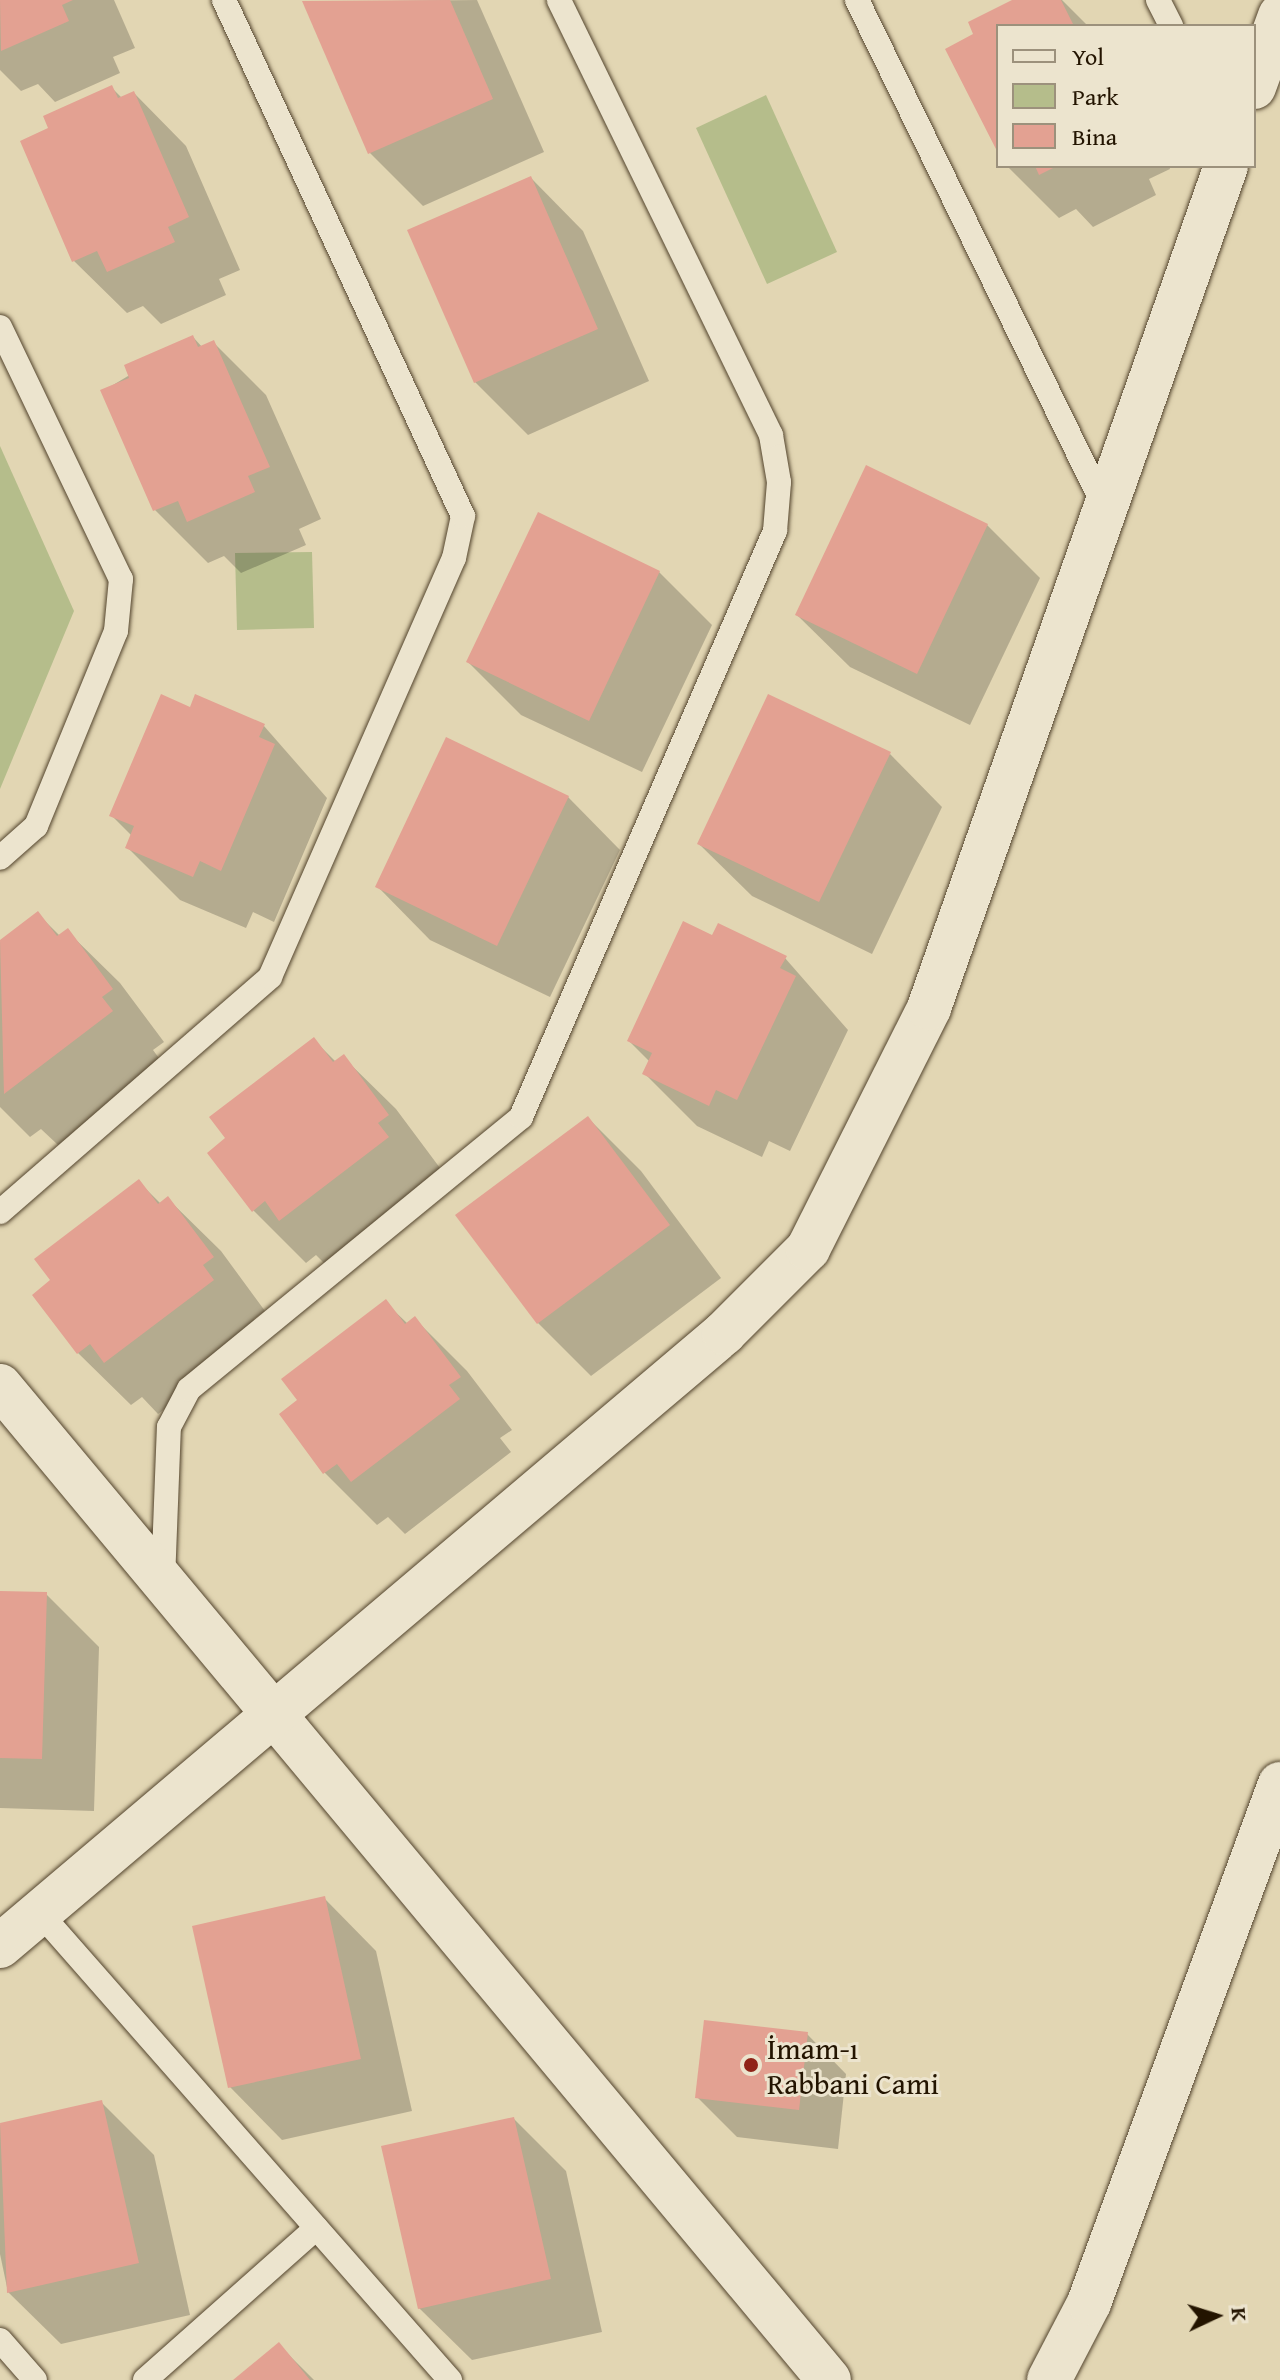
<!DOCTYPE html>
<html>
<head>
<meta charset="utf-8">
<style>
	body { margin:0 }
	#map { position:relative; width:1280px; height:2380px; overflow:hidden; background:#e2d6b3; font-family:"Gentium Book Plus",serif }
	div>[style] { position:absolute }
	[style*='--x'] { left:calc(var(--x)*1px); top:calc(var(--y)*1px); width:calc(var(--w)*1px); rotate:calc(var(--a)*1deg) }
	.green>* { inset:0; background:#b5bd8b }
	.shadow>* { inset:0; background:#0003 }
	.building>* { inset:0; background:#e3a192 }
	.roads { filter:drop-shadow(0 0 2px #53442d) drop-shadow(0 0 2px #53442d) }
	.service>* { height:24px; margin:-12px; padding:0 12px; transform-origin:12px; border-radius:12px; background:#ece4ce }
	.minor>* { height:44px; margin:-22px; padding:0 22px; transform-origin:22px; border-radius:22px; background:#ece4ce }
	.dots>* { width:22px; height:22px; translate:-50% -50%; box-sizing:border-box; border:4px solid #ece4ce; border-radius:50% }
	span { translate:-50% -50%; white-space:nowrap; text-align:center; line-height:1.15; -webkit-text-stroke:6px #ece4ce; paint-order:stroke }
	.poi-label { font-size:30px; color:#231400 }
	.left { translate:0 -50%; text-align:left }
	.legend { position:absolute; left:996px; top:24px; width:260px; height:144px; box-sizing:border-box; background:#ece4ce; border:2px solid #9c917c; margin:0; padding:10px 14px; list-style:none; font-size:24px; color:#231400 }
	.legend li { display:flex; align-items:center; gap:16px; height:40px }
	.legend b { width:40px; border:2px solid #9c917c }
	.north { position:absolute; left:1176px; top:2276px; width:80px; height:80px; -webkit-text-stroke:6px #ece4ce; paint-order:stroke; rotate:86deg; font-size:22px; font-weight:700; line-height:32px; text-align:center; color:#231400 }
	.north::after { content:''; display:block; margin:auto; width:28px; height:36px; background:#231400; clip-path:polygon(50% 0,100% 100%,50% 72%,0 100%) }
</style>
</head>
<body>
<div id="map">
	<div class="green">
		<i style="clip-path:polygon(766px 95px,837px 252px,767px 284px,696px 128px)"></i>
		<i style="clip-path:polygon(0 446px,74px 611px,0 789px)"></i>
		<i style="clip-path:polygon(312px 552px,314px 628px,237px 630px,235px 553px)"></i>
	</div>
	<div class="shadow">
		<i style="clip-path:polygon(0 0,114px 0,135px 48px,113px 57px,120px 73px,55px 102px,38px 84px,21px 91px,0 70px)"></i>
		<i style="clip-path:polygon(477px 0,544px 152px,423px 206px,370px 153px,305px 2px)"></i>
		<i style="clip-path:polygon(1016px 0,1062px 0,1088px 26px,998px 26px,998px 149px,976px 35px)"></i>
		<i style="clip-path:polygon(112px 88px,122px 98px,134px 93px,186px 146px,240px 270px,219px 279px,226px 295px,161px 324px,143px 306px,127px 313px,74px 261px,51px 129px)"></i>
		<i style="clip-path:polygon(1007px 166px,1169px 166px,1170px 169px,1149px 179px,1156px 195px,1093px 227px,1076px 209px,1059px 218px)"></i>
		<i style="clip-path:polygon(531px 178px,583px 231px,649px 381px,528px 435px,475px 382px)"></i>
		<i style="clip-path:polygon(193px 337px,203px 348px,214px 343px,266px 395px,321px 519px,299px 529px,306px 545px,241px 573px,224px 556px,208px 563px,155px 510px,103px 391px)"></i>
		<i style="clip-path:polygon(987px 525px,1040px 578px,970px 725px,850px 667px,797px 615px)"></i>
		<i style="clip-path:polygon(659px 572px,712px 625px,642px 772px,521px 715px,468px 662px)"></i>
		<i style="clip-path:polygon(191px 709px,264px 726px,327px 798px,274px 922px,253px 912px,246px 928px,180px 900px,127px 847px,132px 836px,111px 815px)"></i>
		<i style="clip-path:polygon(890px 754px,942px 807px,872px 954px,752px 896px,699px 844px)"></i>
		<i style="clip-path:polygon(568px 797px,620px 850px,550px 997px,430px 940px,378px 887px)"></i>
		<i style="clip-path:polygon(38px 914px,60px 936px,67px 931px,120px 983px,164px 1042px,153px 1050px,164px 1065px,58px 1145px,41px 1129px,30px 1137px,0 1107px,0 942px)"></i>
		<i style="clip-path:polygon(713px 938px,785px 958px,848px 1030px,790px 1151px,769px 1141px,762px 1157px,697px 1126px,644px 1073px,650px 1062px,629px 1041px)"></i>
		<i style="clip-path:polygon(314px 1040px,336px 1062px,343px 1057px,396px 1109px,440px 1168px,429px 1177px,440px 1190px,333px 1272px,316px 1255px,306px 1263px,253px 1210px,228px 1139px)"></i>
		<i style="clip-path:polygon(588px 1118px,641px 1171px,721px 1278px,591px 1376px,538px 1323px,458px 1215px)"></i>
		<i style="clip-path:polygon(139px 1182px,161px 1204px,168px 1199px,221px 1251px,265px 1311px,254px 1319px,265px 1333px,158px 1414px,142px 1397px,131px 1405px,78px 1353px,53px 1281px)"></i>
		<i style="clip-path:polygon(385px 1302px,408px 1324px,415px 1319px,467px 1371px,512px 1430px,500px 1438px,511px 1452px,405px 1534px,388px 1517px,377px 1525px,324px 1472px,300px 1401px)"></i>
		<i style="clip-path:polygon(0 1593px,46px 1594px,99px 1647px,94px 1811px,0 1808px)"></i>
		<i style="clip-path:polygon(324px 1898px,376px 1951px,412px 2111px,282px 2140px,230px 2087px)"></i>
		<i style="clip-path:polygon(807px 2034px,846px 2074px,838px 2149px,737px 2137px,697px 2097px)"></i>
		<i style="clip-path:polygon(102px 2103px,154px 2155px,190px 2315px,61px 2344px,8px 2292px,0 2254px,0 2125px)"></i>
		<i style="clip-path:polygon(514px 2119px,566px 2171px,602px 2332px,472px 2360px,419px 2308px)"></i>
		<i style="clip-path:polygon(278px 2344px,314px 2380px,236px 2380px)"></i>
	</div>
	<div class="building">
		<i style="clip-path:polygon(0 0,73px 0,62px 5px,69px 21px,1px 51px)"></i>
		<i style="clip-path:polygon(450px 0,493px 99px,368px 154px,302px 1px)"></i>
		<i style="clip-path:polygon(1012px 0,1061px 0,1074px 26px,998px 26px,998px 153px,945px 49px,973px 34px,968px 22px)"></i>
		<i style="clip-path:polygon(112px 85px,118px 98px,134px 91px,189px 217px,168px 227px,175px 242px,107px 272px,97px 251px,72px 262px,20px 141px,48px 128px,43px 116px)"></i>
		<i style="clip-path:polygon(1035px 166px,1057px 166px,1039px 175px)"></i>
		<i style="clip-path:polygon(531px 176px,598px 329px,474px 383px,407px 230px)"></i>
		<i style="clip-path:polygon(193px 335px,198px 347px,214px 340px,270px 467px,248px 476px,255px 492px,187px 522px,178px 501px,153px 511px,100px 390px,129px 378px,124px 365px)"></i>
		<i style="clip-path:polygon(866px 465px,988px 524px,917px 674px,795px 615px)"></i>
		<i style="clip-path:polygon(538px 512px,660px 571px,589px 721px,466px 662px)"></i>
		<i style="clip-path:polygon(161px 694px,190px 707px,195px 694px,265px 724px,259px 737px,275px 744px,221px 871px,200px 861px,193px 877px,125px 848px,134px 826px,109px 816px)"></i>
		<i style="clip-path:polygon(768px 694px,891px 752px,819px 902px,697px 844px)"></i>
		<i style="clip-path:polygon(446px 737px,569px 796px,497px 946px,375px 887px)"></i>
		<i style="clip-path:polygon(38px 911px,57px 936px,68px 928px,113px 989px,102px 997px,113px 1011px,4px 1094px,0 940px)"></i>
		<i style="clip-path:polygon(683px 921px,712px 935px,718px 923px,787px 956px,780px 968px,796px 976px,737px 1100px,716px 1090px,709px 1106px,642px 1074px,652px 1053px,627px 1041px)"></i>
		<i style="clip-path:polygon(314px 1037px,333px 1062px,344px 1054px,389px 1115px,378px 1123px,389px 1137px,279px 1221px,265px 1201px,252px 1212px,207px 1153px,225px 1138px,209px 1117px)"></i>
		<i style="clip-path:polygon(588px 1116px,670px 1225px,537px 1324px,455px 1215px)"></i>
		<i style="clip-path:polygon(139px 1179px,158px 1204px,168px 1196px,214px 1257px,203px 1265px,214px 1280px,104px 1363px,90px 1344px,77px 1354px,32px 1295px,50px 1280px,34px 1259px)"></i>
		<i style="clip-path:polygon(386px 1299px,405px 1324px,415px 1316px,461px 1377px,449px 1385px,460px 1399px,351px 1482px,337px 1464px,323px 1474px,279px 1414px,297px 1400px,281px 1379px)"></i>
		<i style="clip-path:polygon(0 1591px,47px 1592px,42px 1759px,0 1758px)"></i>
		<i style="clip-path:polygon(325px 1896px,361px 2059px,228px 2088px,192px 1926px)"></i>
		<i style="clip-path:polygon(704px 2020px,808px 2032px,799px 2110px,695px 2098px)"></i>
		<i style="clip-path:polygon(102px 2100px,139px 2263px,7px 2293px,0 2123px)"></i>
		<i style="clip-path:polygon(514px 2117px,551px 2279px,418px 2309px,381px 2146px)"></i>
		<i style="clip-path:polygon(279px 2342px,310px 2380px,233px 2380px)"></i>
	</div>
	<div class="roads">
		<div class="service">
			<i style="--x:857;--y:0;--w:565;--a:63.98"></i>
			<i style="--x:1158;--y:0;--w:29;--a:63"></i>
			<i style="--x:0;--y:327;--w:280;--a:64.4"></i>
			<i style="--x:121;--y:579;--w:52;--a:95.5"></i>
			<i style="--x:116;--y:631;--w:211;--a:112.3"></i>
			<i style="--x:36;--y:826;--w:48;--a:138.4"></i>
			<i style="--x:0;--y:1212;--w:358;--a:-41"></i>
			<i style="--x:270;--y:977;--w:458;--a:-66.3"></i>
			<i style="--x:454;--y:558;--w:43;--a:-77.9"></i>
			<i style="--x:463;--y:516;--w:569;--a:-114.85"></i>
			<i style="--x:163;--y:1581;--w:154;--a:-87.8"></i>
			<i style="--x:169;--y:1427;--w:43;--a:-62.2"></i>
			<i style="--x:189;--y:1389;--w:429;--a:-39.3"></i>
			<i style="--x:521;--y:1117;--w:639;--a:-66.57"></i>
			<i style="--x:775;--y:531;--w:49;--a:-85.3"></i>
			<i style="--x:779;--y:482;--w:48;--a:-99.7"></i>
			<i style="--x:771;--y:435;--w:484;--a:-116"></i>
			<i style="--x:39;--y:1912;--w:623;--a:48.71"></i>
			<i style="--x:0;--y:2340;--w:53;--a:48.8"></i>
			<i style="--x:145;--y:2380;--w:229;--a:-41.6"></i>
		</div>
		<div class="minor">
			<i style="--x:1254;--y:87;--w:76;--a:-69.9"></i>
			<i style="--x:0;--y:1386;--w:1294;--a:50.17"></i>
			<i style="--x:0;--y:1946;--w:949;--a:-40.25"></i>
			<i style="--x:724;--y:1333;--w:119;--a:-45"></i>
			<i style="--x:808;--y:1249;--w:270;--a:-63.3"></i>
			<i style="--x:929;--y:1008;--w:893;--a:-70.57"></i>
			<i style="--x:1049;--y:2380;--w:87;--a:-62.5"></i>
			<i style="--x:1089;--y:2303;--w:553;--a:-69.8"></i>
		</div>
	</div>
	<div class="dots">
		<i style="left:751px;top:2065px;background:#8f2418"></i>
	</div>
	<div class="poi-label">
		<span class="left" style="left:767px;top:2065px">İmam-ı<br>Rabbani Cami</span>
	</div>
	<ul class="legend">
	<li><b style="height:10px;background:#ece4ce"></b>Yol</li>
	<li><b style="height:22px;background:#b5bd8b"></b>Park</li>
	<li><b style="height:22px;background:#e3a192"></b>Bina</li>
	</ul>
	<div class="north">K</div>
</div>
</body>
</html>
